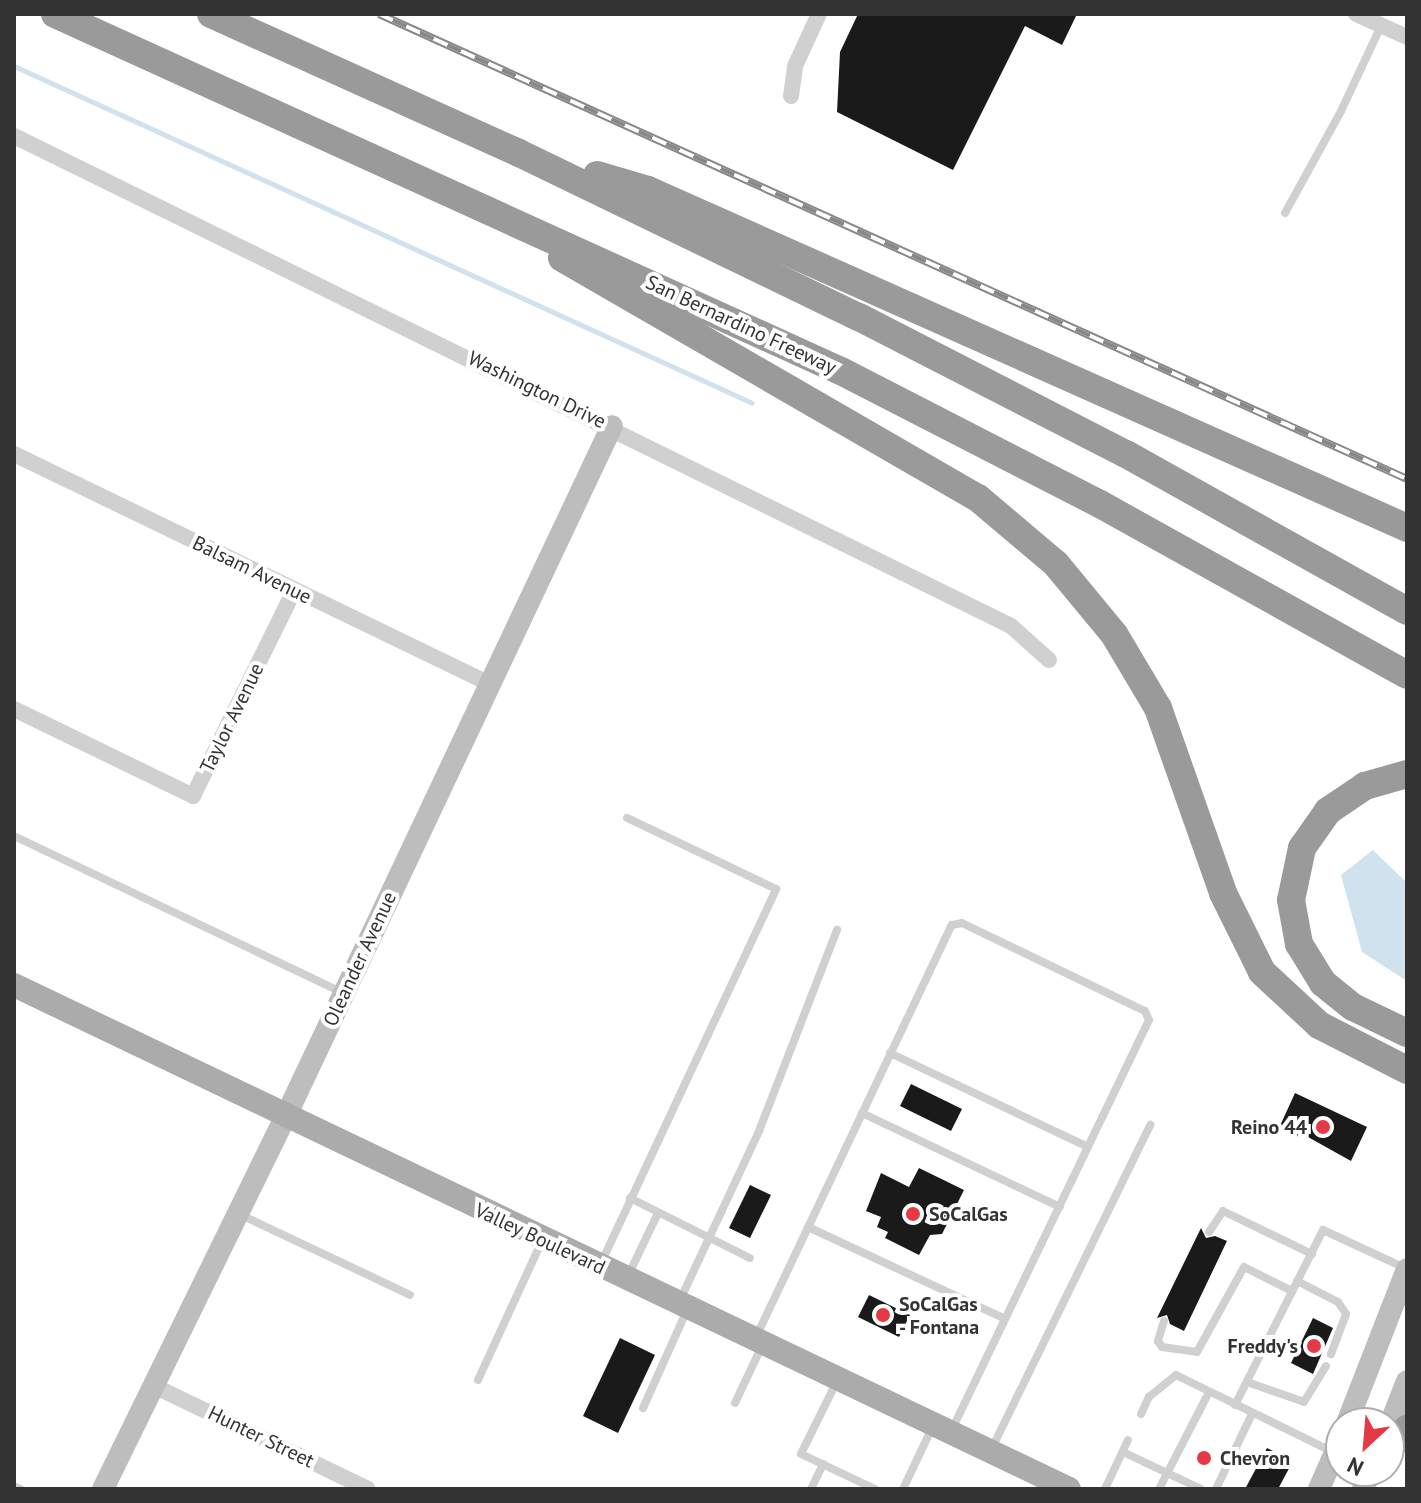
<!DOCTYPE html>
<html>
<head>
<meta charset="utf-8">
<style>
	body { margin:0 }
	#map { position:relative; width:1421px; height:1503px; overflow:hidden; background:#fff; font-family:"PT Sans",sans-serif }
	div>[style] { position:absolute }
	[style*='--x'] { left:calc(var(--x)*1px); top:calc(var(--y)*1px); width:calc(var(--w)*1px); rotate:calc(var(--a)*1deg) }
	.water>* { inset:0; background:#cfe2ee }
	.stream>* { height:5px; margin:-2.5px; padding:0 2.5px; transform-origin:2.5px; border-radius:2.5px; background:#cfe2ee }
	.building>* { inset:0; background:#1a1a1a }
	.lane>* { height:8px; margin:-4px; padding:0 4px; transform-origin:4px; border-radius:4px; background:#d0d0d0 }
	.street>* { height:16px; margin:-8px; padding:0 8px; transform-origin:8px; border-radius:8px; background:#d0d0d0 }
	.secondary>* { height:22px; margin:-11px; padding:0 11px; transform-origin:11px; border-radius:11px; background:#bdbdbd }
	.primary>* { height:24px; margin:-12px; padding:0 12px; transform-origin:12px; border-radius:12px; background:#ababab }
	.highway>* { height:28px; margin:-14px; padding:0 14px; transform-origin:14px; border-radius:14px; background:#9a9a9a }
	.rail>* { height:8px; margin-top:-4px; transform-origin:0; background:repeating-linear-gradient(90deg,#fff 0 15px,#888 0 30px); box-sizing:border-box; border-block:2px solid #888 }
	.dots>* { width:22px; height:22px; translate:-50% -50%; box-sizing:border-box; border:4px solid #fff; border-radius:50% }
	span { translate:-50% -50%; white-space:nowrap; text-align:center; line-height:1.15; -webkit-text-stroke:8px #fff; paint-order:stroke }
	.street-label { font-size:20px; color:#333 }
	.poi-label { font-size:20px; color:#333; font-weight:700 }
	.right { translate:-100% -50%; text-align:right }
	.left { translate:0 -50%; text-align:left }
	.frame { position:absolute; inset:0; border:16px solid #333; pointer-events:none }
	.north { position:absolute; left:1325px; top:1407px; width:80px; height:80px; box-sizing:border-box; background:#fff; border:2px solid #adadad; border-radius:50%; rotate:206deg; font-size:22px; font-weight:700; line-height:32px; text-align:center; color:#333 }
	.north::after { content:''; display:block; margin:auto; width:28px; height:36px; background:#e63946; clip-path:polygon(50% 0,100% 100%,50% 72%,0 100%) }
</style>
</head>
<body>
<div id="map">
	<div class="water">
		<i style="clip-path:polygon(1373px 850px,1407px 883px,1407px 981px,1362px 952px,1341px 875px)"></i>
	</div>
	<div class="stream">
		<i style="--x:14;--y:66;--w:811;--a:24.54"></i>
	</div>
	<div class="building">
		<i style="clip-path:polygon(858px 14px,1077px 14px,1062px 45px,1025px 26px,953px 170px,837px 112px,840px 52px)"></i>
		<i style="clip-path:polygon(911px 1084px,962px 1109px,951px 1131px,900px 1106px)"></i>
		<i style="clip-path:polygon(1295px 1093px,1367px 1127px,1351px 1161px,1299px 1132px,1297px 1137px,1279px 1128px)"></i>
		<i style="clip-path:polygon(919px 1168px,964px 1190px,942px 1234px,930px 1235px,919px 1255px,885px 1238px,888px 1232px,877px 1227px,881px 1217px,866px 1211px,881px 1173px,909px 1187px)"></i>
		<i style="clip-path:polygon(750px 1185px,771px 1195px,750px 1238px,729px 1228px)"></i>
		<i style="clip-path:polygon(1201px 1228px,1206px 1238px,1215px 1236px,1227px 1241px,1184px 1331px,1170px 1324px,1167px 1315px,1157px 1318px)"></i>
		<i style="clip-path:polygon(869px 1295px,910px 1315px,899px 1337px,858px 1317px)"></i>
		<i style="clip-path:polygon(1313px 1318px,1333px 1328px,1313px 1374px,1291px 1363px)"></i>
		<i style="clip-path:polygon(620px 1338px,655px 1355px,618px 1433px,583px 1416px)"></i>
		<i style="clip-path:polygon(1267px 1448px,1293px 1461px,1278px 1489px,1245px 1489px)"></i>
	</div>
	<div class="lane">
		<i style="--x:1285;--y:213;--w:116;--a:-61.2"></i>
		<i style="--x:1341;--y:111;--w:94;--a:-64.8"></i>
		<i style="--x:14;--y:836;--w:365;--a:25.5"></i>
		<i style="--x:890;--y:1053;--w:219;--a:25.4"></i>
		<i style="--x:862;--y:1113;--w:219;--a:25.4"></i>
		<i style="--x:630;--y:1198;--w:134;--a:26.6"></i>
		<i style="--x:239;--y:1214;--w:189;--a:25.3"></i>
		<i style="--x:808;--y:1227;--w:217;--a:25"></i>
		<i style="--x:1209;--y:1232;--w:25;--a:-56"></i>
		<i style="--x:1223;--y:1211;--w:99;--a:25.8"></i>
		<i style="--x:602;--y:1261;--w:411;--a:-64.9"></i>
		<i style="--x:776;--y:889;--w:165;--a:-154.5"></i>
		<i style="--x:628;--y:1276;--w:70;--a:-64.5"></i>
		<i style="--x:1297;--y:1281;--w:46;--a:27.1"></i>
		<i style="--x:1338;--y:1302;--w:14;--a:56"></i>
		<i style="--x:1346;--y:1314;--w:43;--a:110.6"></i>
		<i style="--x:680;--y:1300;--w:187;--a:-64.9"></i>
		<i style="--x:759;--y:1131;--w:216;--a:-68.8"></i>
		<i style="--x:1164;--y:1321;--w:21;--a:107"></i>
		<i style="--x:1158;--y:1341;--w:7;--a:56"></i>
		<i style="--x:1162;--y:1347;--w:35;--a:8"></i>
		<i style="--x:1197;--y:1352;--w:97;--a:-61.1"></i>
		<i style="--x:1244;--y:1267;--w:54;--a:26.6"></i>
		<i style="--x:756;--y:1337;--w:456;--a:-64.6"></i>
		<i style="--x:952;--y:925;--w:10;--a:-11"></i>
		<i style="--x:962;--y:923;--w:203;--a:25.7"></i>
		<i style="--x:1145;--y:1011;--w:10;--a:66"></i>
		<i style="--x:1149;--y:1020;--w:455;--a:115.7"></i>
		<i style="--x:478;--y:1380;--w:153;--a:-65.3"></i>
		<i style="--x:837;--y:1381;--w:81;--a:116.3"></i>
		<i style="--x:801;--y:1454;--w:82;--a:25.3"></i>
		<i style="--x:1247;--y:1382;--w:60;--a:19.3"></i>
		<i style="--x:1304;--y:1402;--w:42;--a:-58.6"></i>
		<i style="--x:735;--y:1403;--w:63;--a:-64.7"></i>
		<i style="--x:1235;--y:1405;--w:196;--a:-63.3"></i>
		<i style="--x:1323;--y:1230;--w:93;--a:24.9"></i>
		<i style="--x:643;--y:1408;--w:107;--a:-65.8"></i>
		<i style="--x:1141;--y:1414;--w:19;--a:-65"></i>
		<i style="--x:1149;--y:1397;--w:35;--a:-39"></i>
		<i style="--x:1176;--y:1375;--w:177;--a:26.1"></i>
		<i style="--x:992;--y:1448;--w:360;--a:-63.9"></i>
		<i style="--x:1123;--y:1452;--w:86;--a:25.4"></i>
		<i style="--x:14;--y:1486;--w:7;--a:27"></i>
		<i style="--x:811;--y:1489;--w:28;--a:-64"></i>
		<i style="--x:903;--y:1489;--w:68;--a:-64.6"></i>
		<i style="--x:1105;--y:1489;--w:54;--a:-64.9"></i>
		<i style="--x:1159;--y:1489;--w:109;--a:-62.7"></i>
		<i style="--x:1216;--y:1489;--w:83;--a:-64.4"></i>
	</div>
	<div class="street">
		<i style="--x:1356;--y:14;--w:56;--a:24.3"></i>
		<i style="--x:791;--y:96;--w:30;--a:-82"></i>
		<i style="--x:795;--y:66;--w:57;--a:-65.2"></i>
		<i style="--x:14;--y:136;--w:1111;--a:26.17"></i>
		<i style="--x:1011;--y:626;--w:51;--a:41.8"></i>
		<i style="--x:14;--y:454;--w:529;--a:25.79"></i>
		<i style="--x:14;--y:709;--w:199;--a:25.9"></i>
		<i style="--x:193;--y:796;--w:229;--a:-63.8"></i>
		<i style="--x:154;--y:1386;--w:237;--a:25.7"></i>
	</div>
	<div class="secondary">
		<i style="--x:1347;--y:1423;--w:165;--a:-68.7"></i>
		<i style="--x:1389;--y:1427;--w:49;--a:-68.6"></i>
		<i style="--x:103;--y:1489;--w:413;--a:-63.9"></i>
		<i style="--x:285;--y:1118;--w:765;--a:-64.71"></i>
		<i style="--x:1319;--y:1489;--w:55;--a:-66.3"></i>
		<i style="--x:1363;--y:1489;--w:20;--a:-66"></i>
	</div>
	<div class="primary">
		<i style="--x:14;--y:985;--w:1169;--a:25.53"></i>
	</div>
	<div class="highway">
		<i style="--x:55;--y:14;--w:863;--a:24.43"></i>
		<i style="--x:841;--y:371;--w:291;--a:27.2"></i>
		<i style="--x:1100;--y:504;--w:351;--a:29.1"></i>
		<i style="--x:211;--y:14;--w:338;--a:24.3"></i>
		<i style="--x:519;--y:153;--w:377;--a:25.8"></i>
		<i style="--x:859;--y:317;--w:300;--a:27.2"></i>
		<i style="--x:1126;--y:454;--w:322;--a:29.2"></i>
		<i style="--x:597;--y:175;--w:53;--a:16.4"></i>
		<i style="--x:648;--y:190;--w:831;--a:24"></i>
		<i style="--x:562;--y:258;--w:480;--a:30"></i>
		<i style="--x:978;--y:498;--w:102;--a:40.2"></i>
		<i style="--x:1056;--y:564;--w:91;--a:50.4"></i>
		<i style="--x:1114;--y:634;--w:86;--a:59.3"></i>
		<i style="--x:1158;--y:708;--w:196;--a:70.6"></i>
		<i style="--x:1223;--y:893;--w:88;--a:63.7"></i>
		<i style="--x:1262;--y:972;--w:78;--a:42.9"></i>
		<i style="--x:1319;--y:1025;--w:99;--a:27.1"></i>
		<i style="--x:1407;--y:774;--w:44;--a:164.1"></i>
		<i style="--x:1365;--y:786;--w:45;--a:146"></i>
		<i style="--x:1328;--y:811;--w:45;--a:125.1"></i>
		<i style="--x:1302;--y:848;--w:53;--a:101.9"></i>
		<i style="--x:1291;--y:900;--w:45;--a:79.7"></i>
		<i style="--x:1299;--y:944;--w:46;--a:58.4"></i>
		<i style="--x:1323;--y:983;--w:38;--a:39"></i>
		<i style="--x:1353;--y:1007;--w:60;--a:25.7"></i>
		<i style="--x:1389;--y:1448;--w:26;--a:-47"></i>
	</div>
	<div class="rail">
		<i style="--x:379;--y:14;--w:1128;--a:24.34"></i>
	</div>
	<div class="dots">
		<i style="left:1323px;top:1127px;background:#e63946"></i>
		<i style="left:913px;top:1214px;background:#e63946"></i>
		<i style="left:883px;top:1315px;background:#e63946"></i>
		<i style="left:1314px;top:1346px;background:#e63946"></i>
		<i style="left:1204px;top:1458px;background:#e63946"></i>
	</div>
	<div class="street-label">
		<span style="left:741px;top:325px;rotate:25deg">San Bernardino Freeway</span>
		<span style="left:537px;top:390px;rotate:26deg">Washington Drive</span>
		<span style="left:252px;top:570px;rotate:26deg">Balsam Avenue</span>
		<span style="left:232px;top:718px;rotate:-64deg">Taylor Avenue</span>
		<span style="left:360px;top:959px;rotate:-65deg">Oleander Avenue</span>
		<span style="left:540px;top:1239px;rotate:25deg">Valley Boulevard</span>
		<span style="left:261px;top:1437px;rotate:26deg">Hunter Street</span>
	</div>
	<div class="poi-label">
		<span class="right" style="left:1307px;top:1127px">Reino 44</span>
		<span class="left" style="left:929px;top:1214px">SoCalGas</span>
		<span class="left" style="left:899px;top:1316px">SoCalGas<br>- Fontana</span>
		<span class="right" style="left:1298px;top:1346px">Freddy's</span>
		<span class="left" style="left:1220px;top:1458px">Chevron</span>
	</div>
	<div class="frame"></div>
	<div class="north">N</div>
</div>
</body>
</html>
